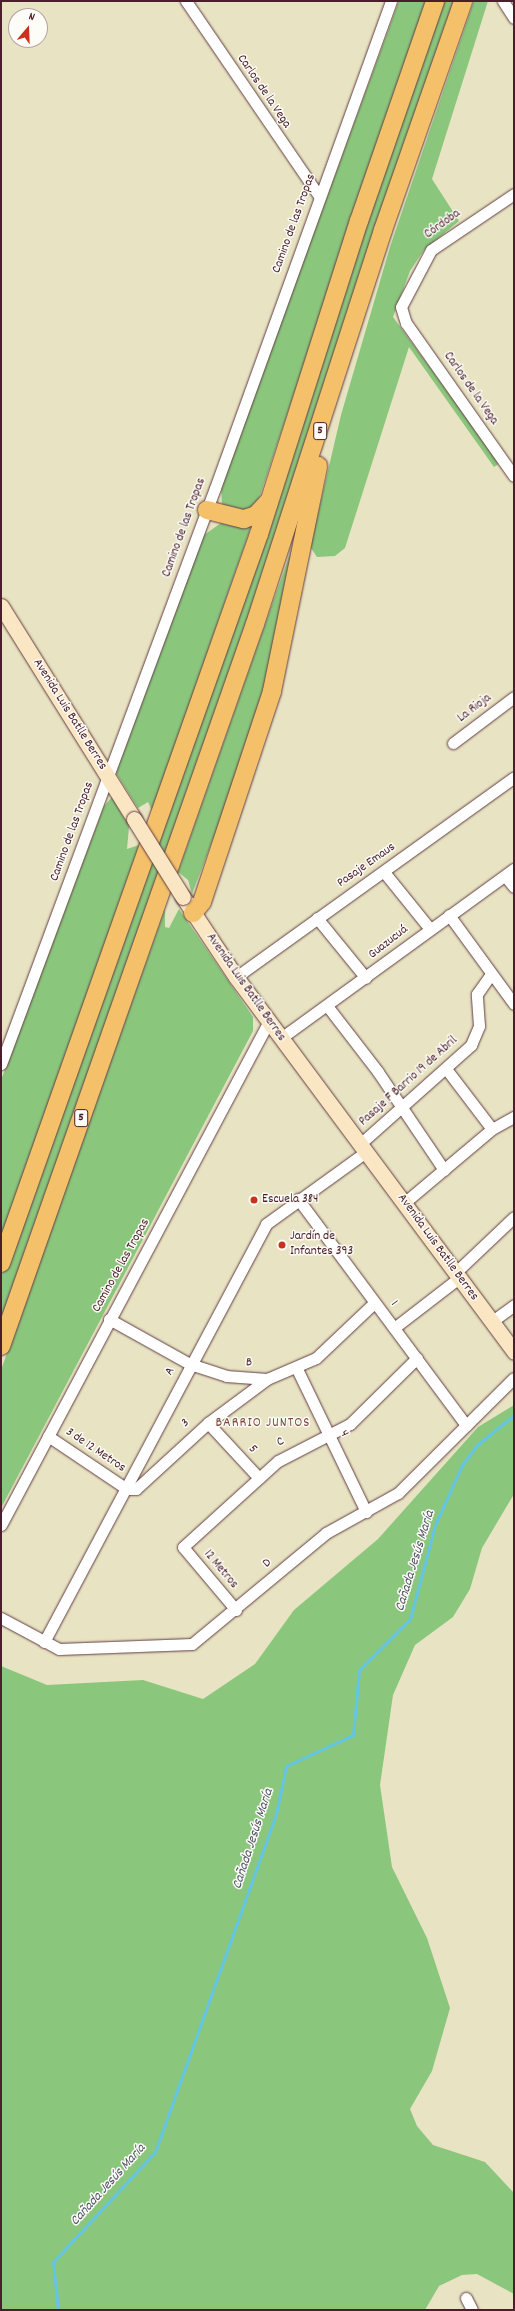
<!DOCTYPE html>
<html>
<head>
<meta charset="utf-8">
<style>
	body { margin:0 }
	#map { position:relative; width:515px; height:2311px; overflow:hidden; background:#e8e3c2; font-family:Dekko,sans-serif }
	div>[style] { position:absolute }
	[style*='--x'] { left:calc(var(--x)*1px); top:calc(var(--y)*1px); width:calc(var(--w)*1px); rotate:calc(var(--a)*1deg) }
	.green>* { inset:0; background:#8ac77d }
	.stream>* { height:3px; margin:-1.5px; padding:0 1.5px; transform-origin:1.5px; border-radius:1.5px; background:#64c5e2 }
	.roads { filter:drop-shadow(0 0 1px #623c42) drop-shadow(0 0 1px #623c42) }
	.minor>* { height:11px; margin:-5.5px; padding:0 5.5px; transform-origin:5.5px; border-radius:5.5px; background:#fff }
	.secondary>* { height:15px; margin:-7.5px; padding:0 7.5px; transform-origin:7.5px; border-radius:7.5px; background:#fbe6c3 }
	.trunk>* { height:18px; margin:-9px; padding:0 9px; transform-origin:9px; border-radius:9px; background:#f4c16a }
	.bridges { filter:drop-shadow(0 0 1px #623c42) drop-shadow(0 0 1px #623c42) }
	.secondary-bridge>* { height:15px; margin:-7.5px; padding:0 7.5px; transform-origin:7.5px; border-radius:7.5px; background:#fbe6c3 }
	.dots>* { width:11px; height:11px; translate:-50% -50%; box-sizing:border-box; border:2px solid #fdfcf7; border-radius:50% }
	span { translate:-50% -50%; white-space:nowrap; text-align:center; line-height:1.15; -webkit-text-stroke:3px #fdfcf7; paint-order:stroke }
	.shield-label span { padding:1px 3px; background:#fdfcf7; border:1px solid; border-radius:3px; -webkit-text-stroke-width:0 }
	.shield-label { font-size:12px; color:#4a1f2b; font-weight:700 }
	.street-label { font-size:13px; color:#4a1f2b }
	.poi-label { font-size:13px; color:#4a1f2b }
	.left { translate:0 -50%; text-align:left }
	.neighbourhood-label { font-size:14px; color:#7b493e; letter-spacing:1px }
	.water-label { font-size:14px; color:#53596b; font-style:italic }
	.frame { position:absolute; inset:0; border:2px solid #4a1f2b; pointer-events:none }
	.north { position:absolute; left:8px; top:8px; width:40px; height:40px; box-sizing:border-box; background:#fdfcf7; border:1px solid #b5a4a5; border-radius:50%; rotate:19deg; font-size:11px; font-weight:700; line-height:16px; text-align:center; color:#4a1f2b }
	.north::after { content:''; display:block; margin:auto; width:14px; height:18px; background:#c8321e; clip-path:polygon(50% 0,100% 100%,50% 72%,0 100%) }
</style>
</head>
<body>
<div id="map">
	<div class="green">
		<i style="clip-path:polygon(399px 1px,426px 1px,257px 504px,251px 512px,222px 506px,221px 486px)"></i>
		<i style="clip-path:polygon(441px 1px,456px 1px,314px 428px,1px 1321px,1px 1277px)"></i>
		<i style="clip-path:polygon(474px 1px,488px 1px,432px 179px,459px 221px,424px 250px,410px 271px,393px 317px,500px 463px,494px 467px,409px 347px,345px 548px,335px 556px,317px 557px,311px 548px,312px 539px,341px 415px,390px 247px)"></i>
		<i style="clip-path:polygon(305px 511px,251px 740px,192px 894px,188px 880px,178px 872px)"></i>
		<i style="clip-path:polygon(253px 521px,152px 811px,148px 802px,138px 808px,116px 773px,204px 535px,221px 523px,239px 526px)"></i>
		<i style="clip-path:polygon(112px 797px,129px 827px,127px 849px,139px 845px,1px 1241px,1px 1080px,104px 806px)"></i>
		<i style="clip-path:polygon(165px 909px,165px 927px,169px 928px,179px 909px,253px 1017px,253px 1031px,1px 1508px,1px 1370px)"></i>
		<i style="clip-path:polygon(514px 1405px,514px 1494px,482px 1548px,470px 1589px,453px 1617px,415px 1645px,393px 1695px,380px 1785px,392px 1867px,427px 1938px,450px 2008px,432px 2071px,410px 2109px,417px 2126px,433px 2145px,485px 2162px,514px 2193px,514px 2294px,477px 2274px,462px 2275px,439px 2286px,425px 2310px,1px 2310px,1px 1666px,47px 1685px,143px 1680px,203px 1699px,255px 1664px,294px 1610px,378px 1539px,478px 1427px)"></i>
	</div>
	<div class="stream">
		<i style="--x:58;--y:2310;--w:48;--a:-95.9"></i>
		<i style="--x:53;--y:2262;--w:150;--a:-47.2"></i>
		<i style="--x:155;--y:2152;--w:359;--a:-70.3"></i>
		<i style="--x:276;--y:1814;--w:49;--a:-78.2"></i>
		<i style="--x:286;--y:1766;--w:74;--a:-24.8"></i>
		<i style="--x:353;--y:1735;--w:65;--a:-84.7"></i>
		<i style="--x:359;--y:1670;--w:72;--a:-45"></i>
		<i style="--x:410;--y:1619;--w:97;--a:-75.1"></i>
		<i style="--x:435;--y:1525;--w:66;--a:-65.8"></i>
		<i style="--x:462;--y:1465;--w:25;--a:-53"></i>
		<i style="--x:477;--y:1445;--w:48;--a:-39"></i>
	</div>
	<div class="roads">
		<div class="minor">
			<i style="--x:186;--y:1;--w:236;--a:55.7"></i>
			<i style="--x:503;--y:1;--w:20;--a:57"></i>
			<i style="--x:514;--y:194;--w:100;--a:146"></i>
			<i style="--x:431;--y:250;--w:64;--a:117.8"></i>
			<i style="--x:401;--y:307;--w:17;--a:73"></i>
			<i style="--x:406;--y:323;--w:187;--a:54.8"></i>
			<i style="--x:453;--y:743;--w:76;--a:-37"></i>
			<i style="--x:384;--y:872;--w:73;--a:51.1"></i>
			<i style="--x:505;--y:876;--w:14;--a:51"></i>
			<i style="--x:449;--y:915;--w:110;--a:53.9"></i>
			<i style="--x:317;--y:918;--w:77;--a:50.8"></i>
			<i style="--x:236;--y:977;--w:342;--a:-35.7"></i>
			<i style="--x:328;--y:1007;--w:82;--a:52.4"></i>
			<i style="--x:378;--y:1072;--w:118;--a:56"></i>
			<i style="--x:281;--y:1038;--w:288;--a:-36"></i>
			<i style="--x:1;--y:1064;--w:614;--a:-69.62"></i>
			<i style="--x:215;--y:488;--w:518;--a:-70.13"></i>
			<i style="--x:447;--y:1070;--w:74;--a:52.7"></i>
			<i style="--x:360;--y:1144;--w:149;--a:-41.7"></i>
			<i style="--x:471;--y:1045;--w:21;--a:-67"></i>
			<i style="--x:479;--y:1026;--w:32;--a:-94"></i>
			<i style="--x:477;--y:994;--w:24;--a:-55"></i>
			<i style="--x:298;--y:1199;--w:282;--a:53.4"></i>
			<i style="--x:404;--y:1203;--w:115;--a:-40.1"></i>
			<i style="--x:492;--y:1129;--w:25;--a:-29"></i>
			<i style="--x:455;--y:1273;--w:81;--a:-43.5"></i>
			<i style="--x:109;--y:1319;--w:93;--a:29.1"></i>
			<i style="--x:190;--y:1364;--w:38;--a:18"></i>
			<i style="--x:226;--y:1376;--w:41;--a:4.2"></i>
			<i style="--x:267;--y:1379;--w:53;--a:-23.2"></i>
			<i style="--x:316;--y:1358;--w:80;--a:-43.5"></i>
			<i style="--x:491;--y:1322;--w:29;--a:-36"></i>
			<i style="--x:394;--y:1328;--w:82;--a:-37.6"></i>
			<i style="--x:297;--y:1369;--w:159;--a:64.2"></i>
			<i style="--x:208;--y:1423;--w:75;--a:47.2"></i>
			<i style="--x:48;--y:1436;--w:95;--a:33.9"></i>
			<i style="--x:127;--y:1489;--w:9;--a:0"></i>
			<i style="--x:136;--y:1489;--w:98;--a:-42.5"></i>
			<i style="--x:208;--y:1423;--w:74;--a:-36.7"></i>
			<i style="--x:1;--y:1525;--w:571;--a:-62"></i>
			<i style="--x:236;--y:1610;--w:82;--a:-130.1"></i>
			<i style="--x:183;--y:1547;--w:128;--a:-42.2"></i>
			<i style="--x:278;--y:1461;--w:81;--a:-27.2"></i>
			<i style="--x:350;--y:1424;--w:94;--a:-44.6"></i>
			<i style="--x:1;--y:1618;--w:66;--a:28.1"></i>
			<i style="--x:59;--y:1649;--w:133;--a:-2.2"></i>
			<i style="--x:192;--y:1644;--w:174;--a:-39.6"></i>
			<i style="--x:326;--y:1533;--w:82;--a:-29.1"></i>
			<i style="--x:398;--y:1493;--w:163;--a:-44.8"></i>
			<i style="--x:44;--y:1642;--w:473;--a:-62"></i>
			<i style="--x:266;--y:1224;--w:123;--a:-35.8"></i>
			<i style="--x:466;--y:2298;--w:13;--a:63"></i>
		</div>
		<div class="secondary">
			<i style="--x:1;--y:606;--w:251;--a:58"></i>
			<i style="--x:183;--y:897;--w:96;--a:56.5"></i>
			<i style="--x:236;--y:977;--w:467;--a:53.4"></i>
		</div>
		<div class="trunk">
			<i style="--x:207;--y:510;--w:38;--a:14"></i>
			<i style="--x:244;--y:519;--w:13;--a:-18"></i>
			<i style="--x:256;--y:515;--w:19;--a:-47"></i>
			<i style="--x:193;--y:913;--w:14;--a:-51"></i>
			<i style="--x:202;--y:902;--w:222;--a:-71.6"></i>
			<i style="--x:272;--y:691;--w:230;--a:-78.4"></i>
			<i style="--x:1;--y:1263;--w:773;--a:-70.51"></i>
			<i style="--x:259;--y:534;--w:329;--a:-72.3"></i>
			<i style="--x:359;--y:221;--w:233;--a:-70.9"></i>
			<i style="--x:1;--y:1346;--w:765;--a:-70.62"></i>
			<i style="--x:255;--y:624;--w:414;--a:-72"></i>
			<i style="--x:383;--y:230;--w:243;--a:-70.7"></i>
		</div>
	</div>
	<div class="bridges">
		<div class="secondary-bridge">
			<i style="--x:134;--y:819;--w:92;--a:57.9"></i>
		</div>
	</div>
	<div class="dots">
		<i style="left:254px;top:1200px;background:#c8321e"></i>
		<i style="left:282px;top:1245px;background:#c8321e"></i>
	</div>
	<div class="shield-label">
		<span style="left:320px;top:431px">5</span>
		<span style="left:81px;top:1118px">5</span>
	</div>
	<div class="street-label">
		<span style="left:263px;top:92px;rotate:56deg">Carlos de la Vega</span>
		<span style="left:295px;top:224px;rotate:-70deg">Camino de las Tropas</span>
		<span style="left:443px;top:225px;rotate:-36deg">Córdoba</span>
		<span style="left:470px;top:389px;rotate:55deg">Carlos de la Vega</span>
		<span style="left:185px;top:528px;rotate:-70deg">Camino de las Tropas</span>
		<span style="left:475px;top:709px;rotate:-37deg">La Rioja</span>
		<span style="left:69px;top:715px;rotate:58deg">Avenida Luis Batlle Berres</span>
		<span style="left:73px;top:832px;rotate:-70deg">Camino de las Tropas</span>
		<span style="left:367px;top:866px;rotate:-35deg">Pasaje Emaus</span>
		<span style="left:389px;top:943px;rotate:-38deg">Guazucuá</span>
		<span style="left:245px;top:988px;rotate:55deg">Avenida Luis Batlle Berres</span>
		<span style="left:409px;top:1082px;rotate:-42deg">Pasaje F Barrio 19 de Abril</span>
		<span style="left:437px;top:1248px;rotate:54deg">Avenida Luis Batlle Berres</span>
		<span style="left:122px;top:1266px;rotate:-61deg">Camino de las Tropas</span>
		<span style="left:393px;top:1304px;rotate:53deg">1</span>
		<span style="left:249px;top:1364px;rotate:3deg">B</span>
		<span style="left:171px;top:1372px;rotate:-63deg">A</span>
		<span style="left:186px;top:1424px;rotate:-42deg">3</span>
		<span style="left:343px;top:1434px;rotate:64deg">4</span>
		<span style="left:281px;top:1443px;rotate:-26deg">C</span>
		<span style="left:252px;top:1450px;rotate:47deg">5</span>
		<span style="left:95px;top:1451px;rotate:34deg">3 de 12 Metros</span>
		<span style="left:268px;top:1564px;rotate:-42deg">D</span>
		<span style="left:220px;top:1570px;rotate:50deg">12 Metros</span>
	</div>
	<div class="poi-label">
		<span class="left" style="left:262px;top:1200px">Escuela 384</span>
		<span class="left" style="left:290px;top:1245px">Jardín de<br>Infantes 393</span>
	</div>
	<div class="neighbourhood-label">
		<span style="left:263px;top:1423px">BARRIO JUNTOS</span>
	</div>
	<div class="water-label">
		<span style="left:415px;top:1561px;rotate:-73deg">Cañada Jesús María</span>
		<span style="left:253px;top:1839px;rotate:-72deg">Cañada Jesús María</span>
		<span style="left:108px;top:2185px;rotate:-48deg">Cañada Jesús María</span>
	</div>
	<div class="frame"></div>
	<div class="north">N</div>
</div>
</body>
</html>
